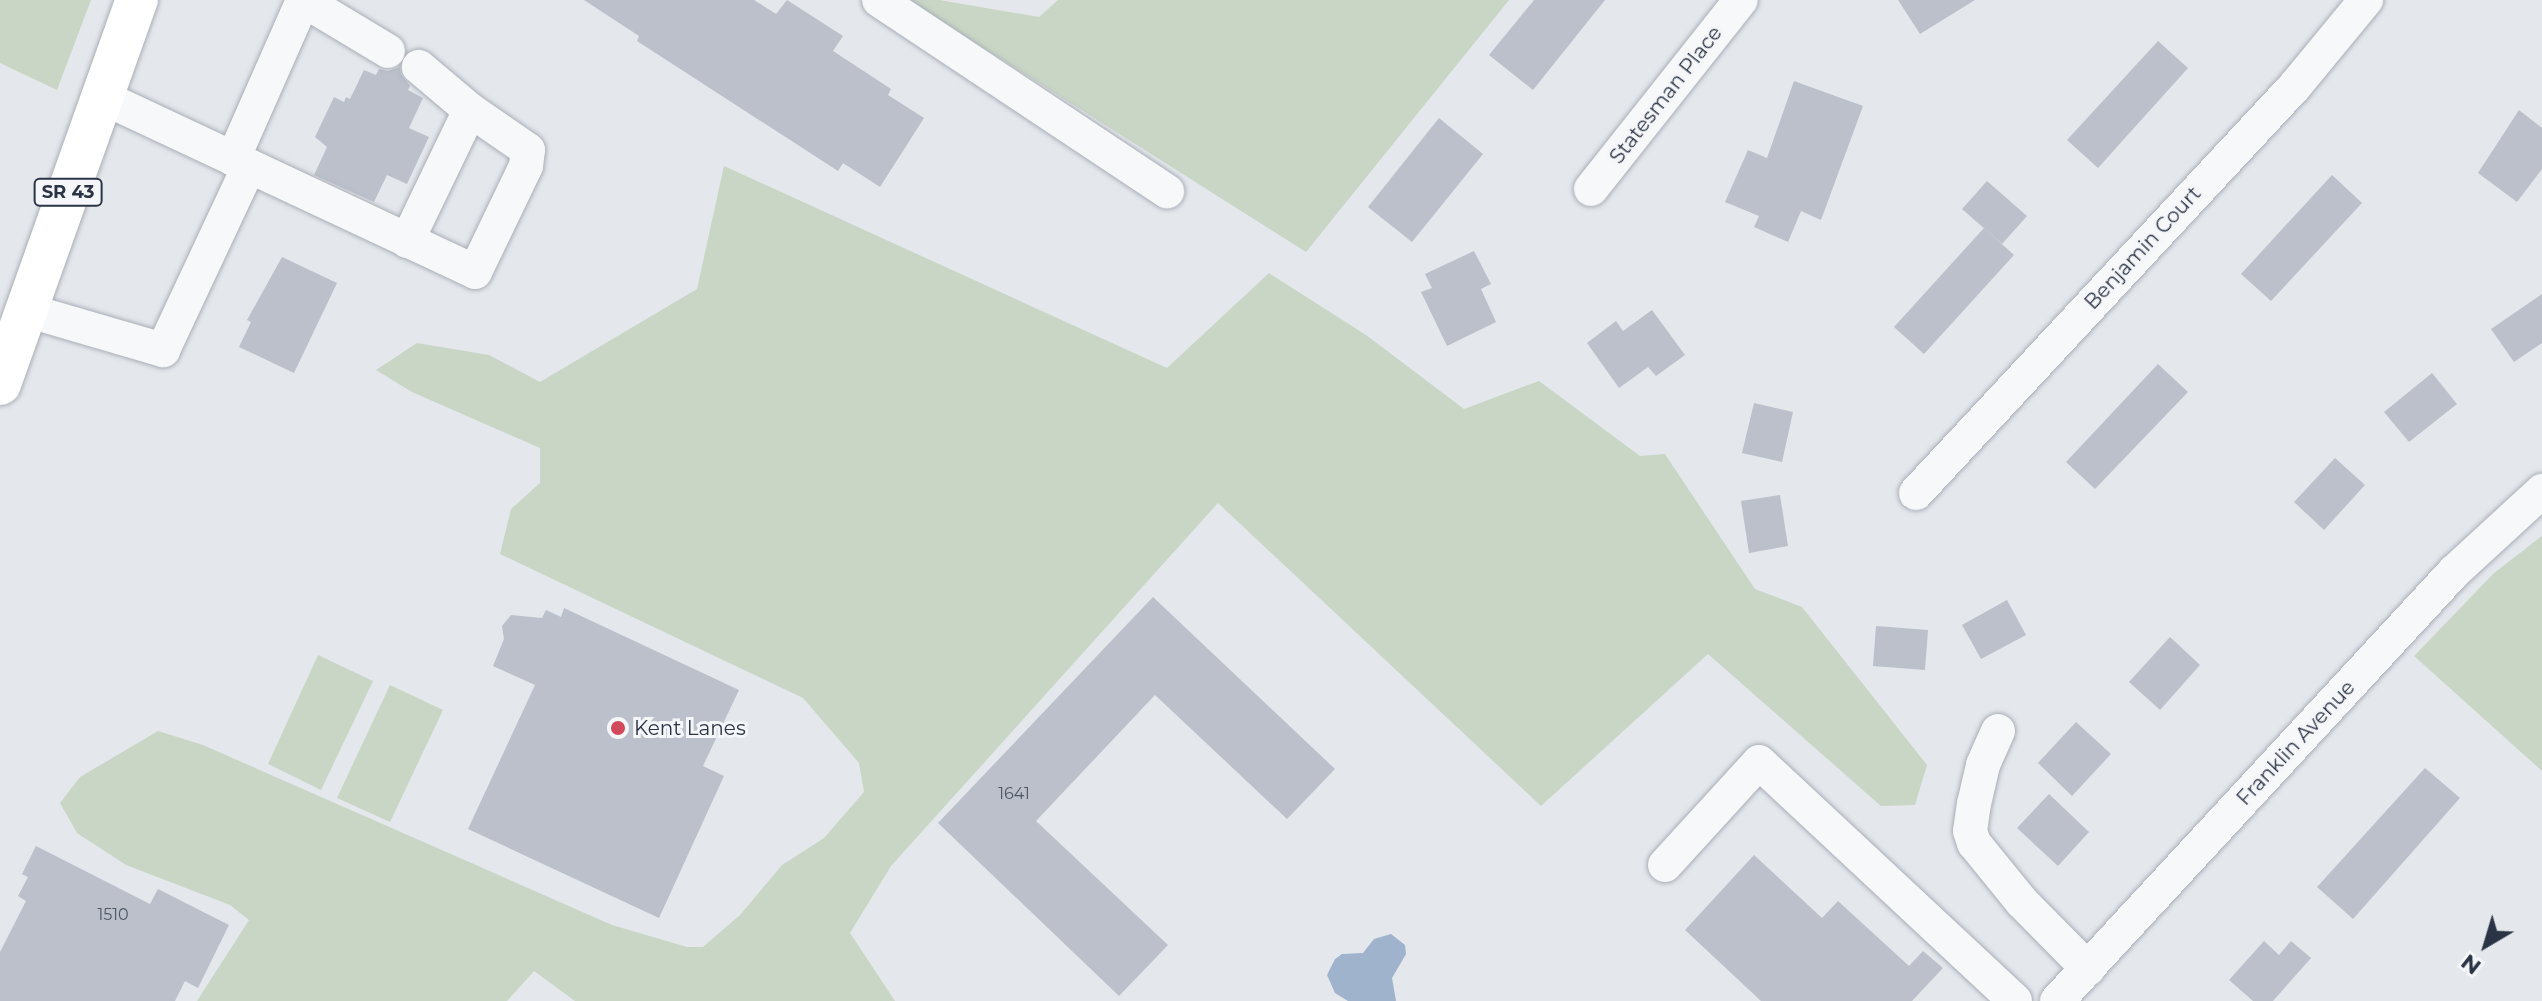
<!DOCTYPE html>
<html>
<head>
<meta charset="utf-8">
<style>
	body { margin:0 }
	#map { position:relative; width:2542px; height:1001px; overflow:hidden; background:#e4e7ec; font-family:Montserrat,sans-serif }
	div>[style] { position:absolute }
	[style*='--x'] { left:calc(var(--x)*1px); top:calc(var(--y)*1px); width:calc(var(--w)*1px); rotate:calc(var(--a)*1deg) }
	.green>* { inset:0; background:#c9d6c5 }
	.water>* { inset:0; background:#9fb4cc }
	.building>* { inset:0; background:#bbc0ca }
	.roads { filter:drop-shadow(0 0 2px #a9aeb7) drop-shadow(0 0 2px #a9aeb7) }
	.minor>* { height:34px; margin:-17px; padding:0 17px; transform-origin:17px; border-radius:17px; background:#f7f8fa }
	.major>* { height:42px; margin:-21px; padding:0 21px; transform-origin:21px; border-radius:21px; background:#fff }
	.dots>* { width:22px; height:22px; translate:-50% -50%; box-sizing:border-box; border:4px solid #f4f6f9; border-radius:50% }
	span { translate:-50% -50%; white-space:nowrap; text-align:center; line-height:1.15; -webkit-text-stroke:6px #f4f6f9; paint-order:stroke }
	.number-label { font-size:16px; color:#4f5766 }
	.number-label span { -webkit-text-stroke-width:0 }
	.shield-label span { padding:2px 6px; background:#f4f6f9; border:2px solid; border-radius:6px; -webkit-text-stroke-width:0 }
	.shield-label { font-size:18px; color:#2b3445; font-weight:700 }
	.street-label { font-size:20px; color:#2b3445 }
	.poi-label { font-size:20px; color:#2b3445 }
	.left { translate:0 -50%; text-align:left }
	.north { position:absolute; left:2446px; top:905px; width:80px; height:80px; -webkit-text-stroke:6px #f4f6f9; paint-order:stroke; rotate:218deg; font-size:22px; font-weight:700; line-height:32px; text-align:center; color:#2b3445 }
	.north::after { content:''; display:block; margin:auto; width:28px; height:36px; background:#2b3445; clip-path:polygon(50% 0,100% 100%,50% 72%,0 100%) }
</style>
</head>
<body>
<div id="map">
	<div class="green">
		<i style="clip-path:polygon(0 0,91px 0,57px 90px,0 63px)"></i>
		<i style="clip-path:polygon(908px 0,939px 0,1039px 17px,1058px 0,1509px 0,1306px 252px)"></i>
		<i style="clip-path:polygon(724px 166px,1167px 368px,1269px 273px,1366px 335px,1464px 409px,1539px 381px,1640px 456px,1665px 454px,1755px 589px,1802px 607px,1927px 765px,1915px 805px,1881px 806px,1708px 654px,1541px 806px,1218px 503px,891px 866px,850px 933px,895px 1001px,575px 1001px,534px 971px,507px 1001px,197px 1001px,249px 920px,230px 905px,126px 865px,77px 833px,60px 803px,80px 777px,158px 731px,203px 745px,612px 925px,687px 947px,703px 947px,740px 915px,782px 865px,824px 838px,864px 792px,859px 763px,803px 698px,500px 554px,511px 509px,540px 483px,540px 448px,412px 392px,376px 370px,417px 343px,489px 355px,540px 382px,697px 289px)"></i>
		<i style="clip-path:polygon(2542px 536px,2542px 771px,2414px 656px,2494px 573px)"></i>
		<i style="clip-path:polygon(318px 655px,373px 681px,321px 790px,268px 764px)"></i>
		<i style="clip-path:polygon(390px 685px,443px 710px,390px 822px,337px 798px)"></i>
	</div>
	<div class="water">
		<i style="clip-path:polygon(1391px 934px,1405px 945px,1406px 954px,1392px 978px,1396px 1001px,1348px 1001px,1335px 993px,1327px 975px,1335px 959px,1342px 954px,1363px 953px,1374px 939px)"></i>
	</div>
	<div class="building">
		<i style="clip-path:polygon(584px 0,754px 0,776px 14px,787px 0,843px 36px,833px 51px,891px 89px,888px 95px,924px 118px,880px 187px,843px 163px,838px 171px,637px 41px,639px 36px)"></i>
		<i style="clip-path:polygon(1534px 0,1605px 0,1533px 90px,1489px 55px)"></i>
		<i style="clip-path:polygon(1898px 0,1975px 0,1920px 34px)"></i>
		<i style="clip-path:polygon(2158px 41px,2188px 68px,2098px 168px,2067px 140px)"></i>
		<i style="clip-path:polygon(400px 67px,401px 74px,410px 86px,408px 90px,423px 98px,409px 128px,429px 137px,407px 184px,387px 175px,374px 202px,314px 175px,327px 147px,315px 137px,334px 97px,344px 102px,346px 97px,350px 99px,364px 70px,376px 75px,379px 69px,388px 71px)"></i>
		<i style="clip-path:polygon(1794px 81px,1863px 106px,1821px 220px,1801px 211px,1788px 242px,1754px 227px,1759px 216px,1725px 202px,1748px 150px,1767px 158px)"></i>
		<i style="clip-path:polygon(2519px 110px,2542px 128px,2542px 169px,2517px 202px,2478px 173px)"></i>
		<i style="clip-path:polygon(1439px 118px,1483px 154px,1412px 242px,1368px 207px)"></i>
		<i style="clip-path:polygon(2332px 175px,2362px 203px,2271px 301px,2241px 274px)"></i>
		<i style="clip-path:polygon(1987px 181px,2027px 216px,2002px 244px,1962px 209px)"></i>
		<i style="clip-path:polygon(1984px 228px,2014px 255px,1924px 354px,1894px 327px)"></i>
		<i style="clip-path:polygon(1474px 251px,1491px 284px,1481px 289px,1496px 322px,1447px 346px,1421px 292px,1432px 288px,1425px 274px)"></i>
		<i style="clip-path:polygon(282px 257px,337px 283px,294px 373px,239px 347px,251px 322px,247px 320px)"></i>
		<i style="clip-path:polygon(2542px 294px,2542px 343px,2514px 362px,2491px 329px)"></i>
		<i style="clip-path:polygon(1652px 310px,1685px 355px,1656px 376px,1648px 367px,1619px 388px,1587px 343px,1616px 321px,1623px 331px)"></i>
		<i style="clip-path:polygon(2158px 364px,2188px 392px,2095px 489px,2066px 462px)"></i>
		<i style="clip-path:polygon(2432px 373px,2457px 404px,2409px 442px,2384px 412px)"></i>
		<i style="clip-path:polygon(1754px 403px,1793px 412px,1782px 462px,1742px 453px)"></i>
		<i style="clip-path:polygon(2335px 458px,2365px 485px,2324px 530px,2294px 502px)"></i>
		<i style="clip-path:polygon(1780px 495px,1788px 546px,1749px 553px,1741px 501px)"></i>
		<i style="clip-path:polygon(1153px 597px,1335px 769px,1287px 819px,1155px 695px,1036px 821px,1168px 945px,1119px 996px,938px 823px)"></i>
		<i style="clip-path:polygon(2007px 600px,2026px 635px,1981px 659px,1962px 625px)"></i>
		<i style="clip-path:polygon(564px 608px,739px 690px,703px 766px,724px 776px,659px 918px,468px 829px,535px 685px,493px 666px,504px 639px,502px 626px,511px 615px,542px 618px,546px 610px,561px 617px)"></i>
		<i style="clip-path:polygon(1876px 626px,1928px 630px,1925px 670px,1873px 666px)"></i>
		<i style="clip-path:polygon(2170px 637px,2200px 665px,2160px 710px,2129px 682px)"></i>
		<i style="clip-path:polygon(2076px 722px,2111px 754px,2072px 796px,2038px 763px)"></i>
		<i style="clip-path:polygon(2425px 768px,2460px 798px,2353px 919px,2317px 887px)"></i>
		<i style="clip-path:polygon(2049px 794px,2089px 832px,2058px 866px,2017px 828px)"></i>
		<i style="clip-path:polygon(36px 846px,150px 904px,158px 889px,229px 925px,198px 988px,185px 981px,175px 1001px,0 1001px,0 952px,26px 901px,18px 896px,28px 877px,22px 874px)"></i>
		<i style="clip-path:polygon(1754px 855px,1822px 918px,1838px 901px,1909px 966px,1923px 951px,1943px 968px,1912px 1001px,1761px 1001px,1685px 930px)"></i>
		<i style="clip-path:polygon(2264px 941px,2279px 955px,2291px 941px,2311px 958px,2273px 1001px,2253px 1001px,2229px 980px)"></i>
	</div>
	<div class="roads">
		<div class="minor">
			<i style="--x:303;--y:0;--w:99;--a:31"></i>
			<i style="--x:879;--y:0;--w:346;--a:33.6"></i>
			<i style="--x:102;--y:97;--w:412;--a:25.1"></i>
			<i style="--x:475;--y:272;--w:118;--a:-64.3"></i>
			<i style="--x:526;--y:166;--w:16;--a:-83"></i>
			<i style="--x:528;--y:150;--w:70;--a:-145.4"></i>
			<i style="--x:470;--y:110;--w:67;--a:-139.9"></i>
			<i style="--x:233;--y:159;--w:174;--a:-66.2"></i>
			<i style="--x:1591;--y:189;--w:241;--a:-51.6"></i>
			<i style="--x:407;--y:241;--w:145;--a:-64.3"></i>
			<i style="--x:26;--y:310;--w:143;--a:16.3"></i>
			<i style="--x:163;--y:350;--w:203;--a:-64.9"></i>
			<i style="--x:1916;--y:493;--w:556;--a:-47.04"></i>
			<i style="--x:2295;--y:86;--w:112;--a:-50.5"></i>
			<i style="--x:1998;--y:731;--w:37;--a:114"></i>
			<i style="--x:1983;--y:765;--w:39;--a:103"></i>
			<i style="--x:1974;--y:803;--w:28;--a:98"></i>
			<i style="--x:1970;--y:831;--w:13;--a:72"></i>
			<i style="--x:1974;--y:843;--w:76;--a:50.9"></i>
			<i style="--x:2022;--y:902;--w:94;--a:45.4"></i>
			<i style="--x:1665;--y:865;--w:139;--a:-47.6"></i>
			<i style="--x:1759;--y:762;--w:350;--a:43"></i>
			<i style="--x:2057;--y:1001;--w:585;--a:-47.22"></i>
			<i style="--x:2454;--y:572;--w:120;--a:-42.6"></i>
		</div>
		<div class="major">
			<i style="--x:0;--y:384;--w:408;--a:-70.4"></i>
		</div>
	</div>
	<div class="dots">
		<i style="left:618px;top:728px;background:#d1495b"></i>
	</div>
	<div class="number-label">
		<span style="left:1014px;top:794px">1641</span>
		<span style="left:113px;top:915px">1510</span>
	</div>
	<div class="shield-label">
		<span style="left:68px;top:192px">SR 43</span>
	</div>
	<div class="street-label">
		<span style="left:1666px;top:95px;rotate:-52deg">Statesman Place</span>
		<span style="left:2143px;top:248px;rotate:-47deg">Benjamin Court</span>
		<span style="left:2296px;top:743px;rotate:-47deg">Franklin Avenue</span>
	</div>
	<div class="poi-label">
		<span class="left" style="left:634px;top:728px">Kent Lanes</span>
	</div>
	<div class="north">N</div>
</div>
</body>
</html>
